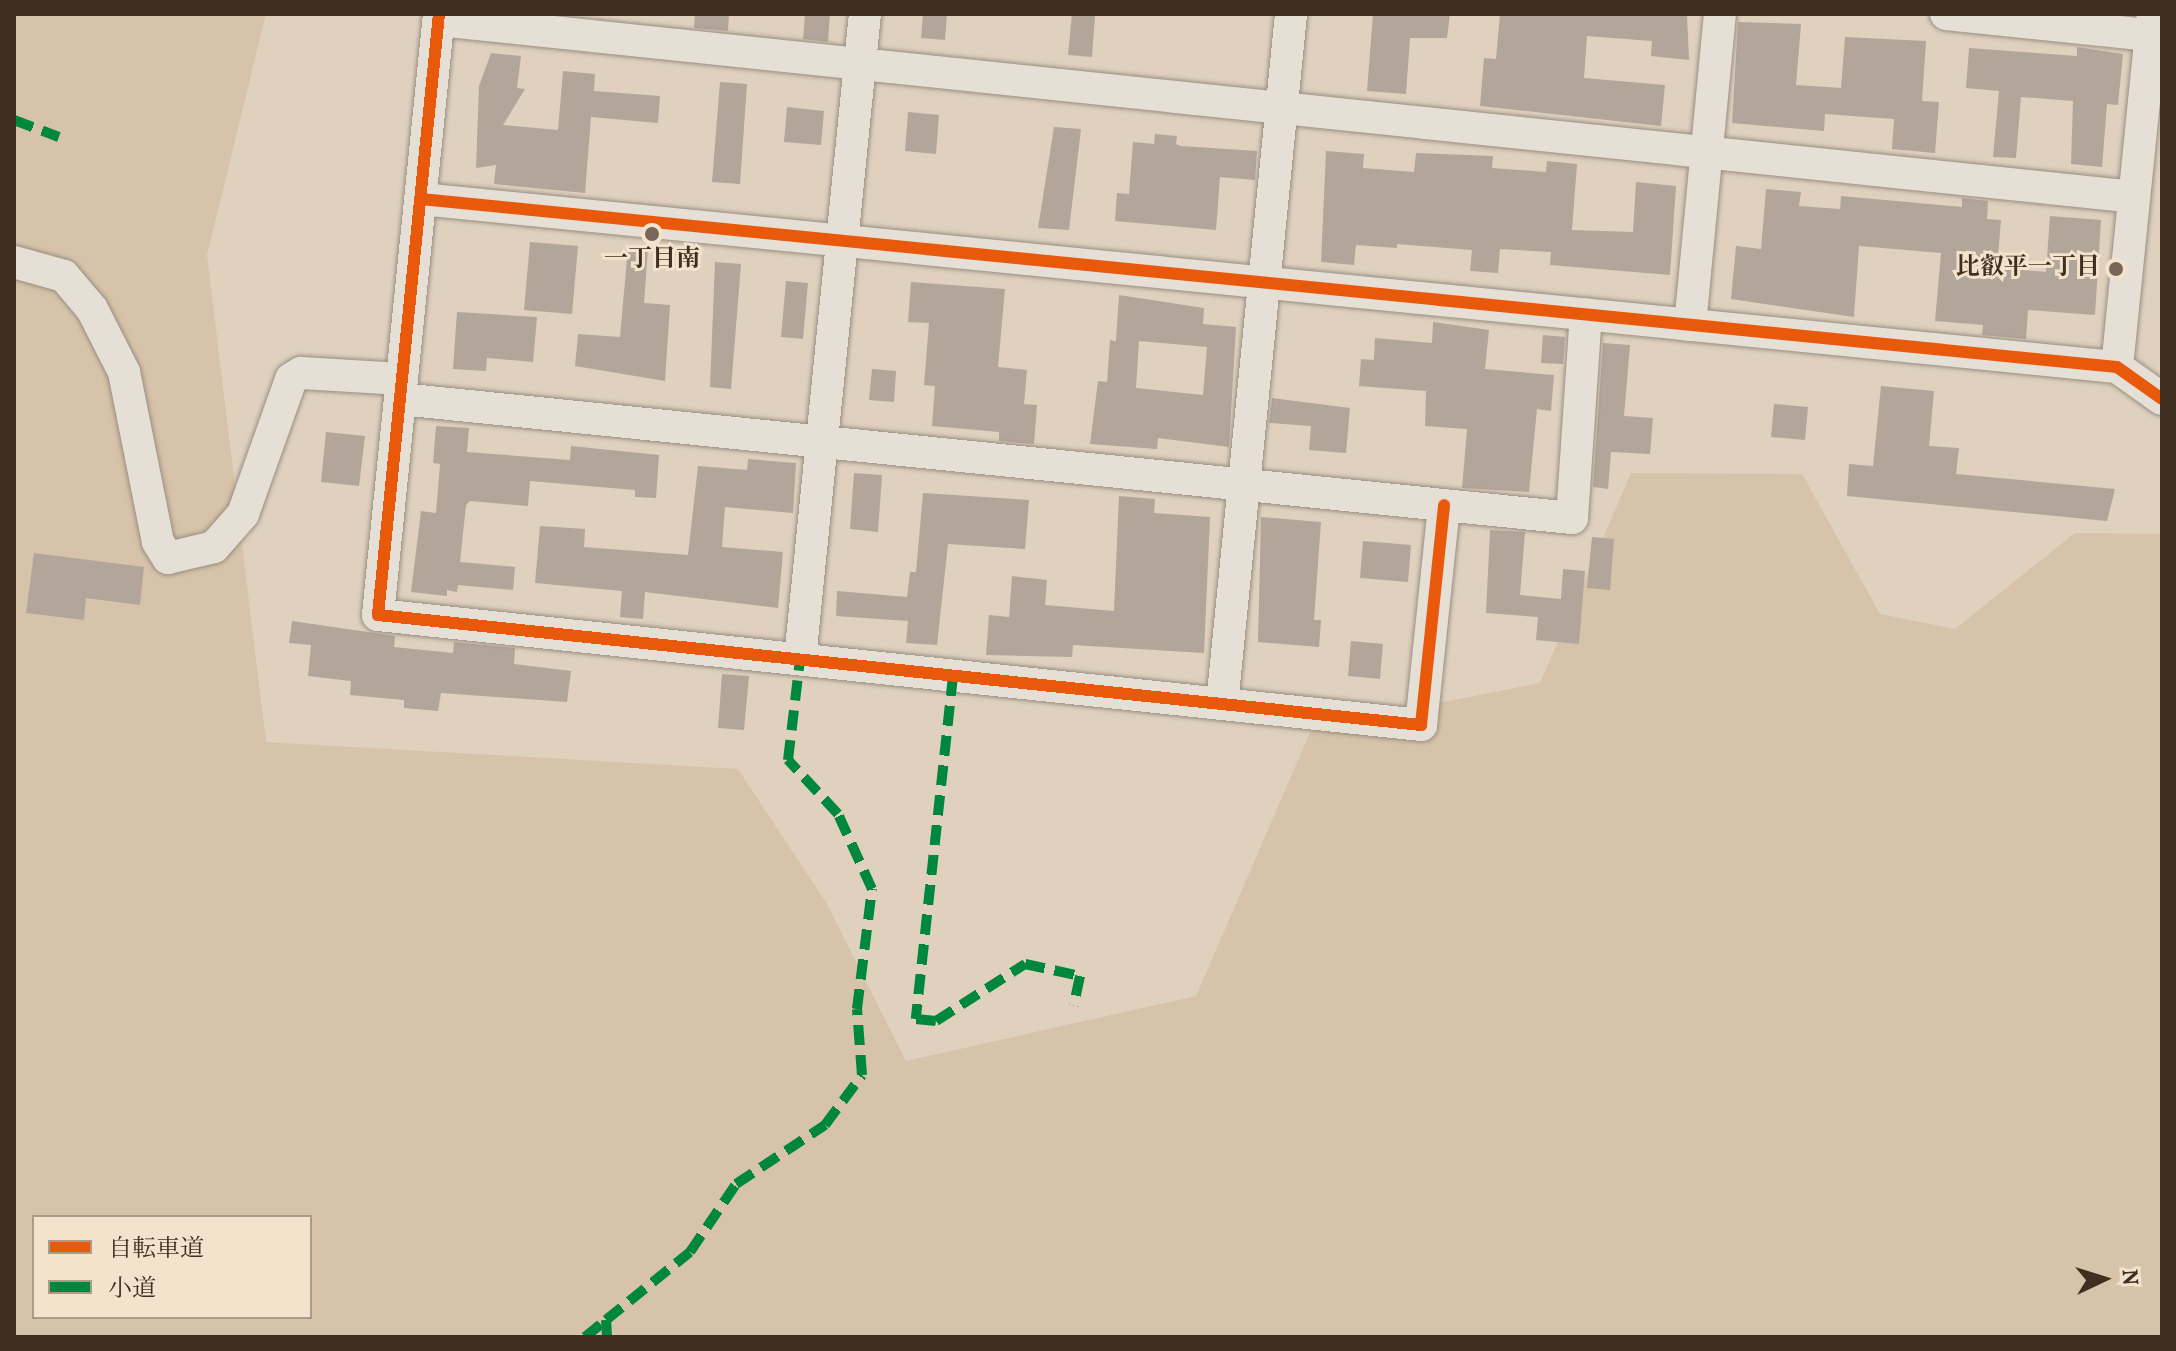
<!DOCTYPE html>
<html>
<head>
<meta charset="utf-8">
<style>
	body { margin:0 }
	#map { position:relative; width:2176px; height:1351px; overflow:hidden; background:#dfd1be; font-family:Vollkorn,"Noto Serif JP",serif }
	div>[style] { position:absolute }
	[style*='--x'] { left:calc(var(--x)*1px); top:calc(var(--y)*1px); width:calc(var(--w)*1px); rotate:calc(var(--a)*1deg) }
	.green>* { inset:0; background:#d7c3a9 }
	.building>* { inset:0; background:#b1a699 }
	.roads { filter:drop-shadow(0 0 2px #998e82) drop-shadow(0 0 2px #998e82) }
	.minor>* { height:32px; margin:-16px; padding:0 16px; transform-origin:16px; border-radius:16px; background:#e5dfd5 }
	.quiet>* { height:10px; margin-top:-5px; transform-origin:0; background:repeating-linear-gradient(90deg,#00873e 0 20px,transparent 0 30px) }
	.cycleway>* { height:12px; margin:-6px; padding:0 6px; transform-origin:6px; border-radius:6px; background:#e8590c }
	.dots>* { width:22px; height:22px; translate:-50% -50%; box-sizing:border-box; border:4px solid #f3e3cc; border-radius:50% }
	span { translate:-50% -50%; white-space:nowrap; text-align:center; line-height:1.15; -webkit-text-stroke:6px #f3e3cc; paint-order:stroke }
	.poi-label { font-size:24px; color:#402e21; font-weight:700 }
	.right { translate:-100% -50%; text-align:right }
	.frame { position:absolute; inset:0; border:16px solid #402e21; pointer-events:none }
	.legend { position:absolute; left:32px; top:1215px; width:280px; height:104px; box-sizing:border-box; background:#f3e3cc; border:2px solid #ab9b88; margin:0; padding:10px 14px; list-style:none; font-size:24px; color:#402e21 }
	.legend li { display:flex; align-items:center; gap:16px; height:40px }
	.legend b { width:40px; border:2px solid #ab9b88 }
	.north { position:absolute; left:2064px; top:1239px; width:80px; height:80px; -webkit-text-stroke:6px #f3e3cc; paint-order:stroke; rotate:86deg; font-size:22px; font-weight:700; line-height:32px; text-align:center; color:#402e21 }
	.north::after { content:''; display:block; margin:auto; width:28px; height:36px; background:#402e21; clip-path:polygon(50% 0,100% 100%,50% 72%,0 100%) }
</style>
</head>
<body>
<div id="map">
	<div class="green">
		<i style="clip-path:polygon(evenodd,14px 14px,266px 14px,207px 255px,266px 742px,738px 769px,827px 904px,906px 1061px,1196px 996px,1312px 728px,1540px 683px,1631px 473px,1802px 474px,1880px 614px,1955px 629px,2075px 533px,2162px 534px,2162px 1337px,14px 1337px,14px 14px,34px 1217px,310px 1217px,310px 1317px,34px 1317px,34px 1217px)"></i>
	</div>
	<div class="building">
		<i style="clip-path:polygon(695px 14px,729px 14px,728px 31px,694px 28px)"></i>
		<i style="clip-path:polygon(805px 14px,830px 14px,828px 42px,803px 39px)"></i>
		<i style="clip-path:polygon(923px 14px,947px 14px,945px 40px,921px 38px)"></i>
		<i style="clip-path:polygon(1072px 14px,1095px 16px,1092px 57px,1068px 55px)"></i>
		<i style="clip-path:polygon(1373px 14px,1450px 14px,1447px 38px,1410px 38px,1406px 94px,1367px 91px)"></i>
		<i style="clip-path:polygon(1500px 14px,1687px 14px,1689px 60px,1651px 56px,1652px 41px,1587px 36px,1584px 78px,1665px 85px,1661px 126px,1480px 106px,1484px 58px,1496px 59px)"></i>
		<i style="clip-path:polygon(1738px 22px,1801px 24px,1796px 85px,1841px 88px,1845px 37px,1926px 41px,1922px 101px,1939px 102px,1935px 153px,1892px 149px,1894px 119px,1825px 114px,1824px 131px,1732px 123px)"></i>
		<i style="clip-path:polygon(2077px 47px,2123px 54px,2118px 105px,2107px 104px,2102px 167px,2071px 164px,2073px 101px,2021px 97px,2016px 158px,1993px 157px,1999px 91px,1966px 88px,1969px 48px,2077px 56px)"></i>
		<i style="clip-path:polygon(491px 53px,521px 56px,517px 88px,525px 89px,503px 125px,558px 130px,563px 71px,595px 74px,594px 91px,660px 96px,658px 123px,591px 117px,585px 193px,494px 184px,496px 165px,476px 168px,479px 86px)"></i>
		<i style="clip-path:polygon(720px 82px,747px 84px,740px 184px,712px 182px)"></i>
		<i style="clip-path:polygon(787px 107px,824px 111px,821px 145px,784px 142px)"></i>
		<i style="clip-path:polygon(908px 112px,939px 115px,936px 154px,905px 151px)"></i>
		<i style="clip-path:polygon(1054px 127px,1081px 129px,1069px 230px,1038px 228px)"></i>
		<i style="clip-path:polygon(1155px 134px,1177px 136px,1176px 144px,1181px 146px,1257px 151px,1255px 180px,1220px 177px,1216px 230px,1115px 221px,1117px 193px,1129px 194px,1133px 142px,1154px 144px)"></i>
		<i style="clip-path:polygon(1326px 151px,1364px 154px,1363px 168px,1414px 172px,1416px 153px,1493px 156px,1492px 168px,1546px 172px,1547px 161px,1577px 164px,1572px 230px,1633px 232px,1636px 182px,1676px 186px,1670px 275px,1550px 265px,1551px 252px,1500px 249px,1498px 273px,1470px 271px,1472px 250px,1397px 244px,1397px 248px,1356px 245px,1354px 265px,1321px 262px)"></i>
		<i style="clip-path:polygon(1766px 189px,1801px 192px,1799px 206px,1840px 209px,1841px 196px,1962px 207px,1962px 198px,1988px 201px,1987px 219px,2001px 220px,1997px 268px,2046px 272px,2050px 216px,2101px 220px,2095px 315px,2028px 310px,2026px 339px,1982px 335px,1983px 325px,1935px 321px,1941px 253px,1859px 246px,1854px 317px,1731px 299px,1736px 246px,1761px 249px)"></i>
		<i style="clip-path:polygon(530px 242px,578px 246px,572px 314px,524px 310px)"></i>
		<i style="clip-path:polygon(628px 247px,648px 249px,644px 303px,670px 305px,665px 381px,575px 366px,578px 334px,620px 337px)"></i>
		<i style="clip-path:polygon(715px 262px,741px 264px,731px 389px,710px 387px)"></i>
		<i style="clip-path:polygon(786px 281px,808px 283px,803px 339px,781px 337px)"></i>
		<i style="clip-path:polygon(911px 282px,1005px 289px,998px 367px,1027px 370px,1024px 404px,1037px 405px,1034px 444px,999px 441px,999px 432px,932px 426px,935px 386px,924px 385px,929px 323px,908px 322px)"></i>
		<i style="clip-path:polygon(evenodd,1119px 295px,1204px 308px,1203px 324px,1236px 327px,1229px 447px,1158px 438px,1157px 449px,1090px 444px,1098px 381px,1107px 382px,1110px 340px,1116px 341px,1119px 295px,1139px 341px,1207px 347px,1203px 395px,1136px 388px,1139px 341px)"></i>
		<i style="clip-path:polygon(457px 312px,537px 317px,533px 362px,487px 358px,486px 371px,453px 369px)"></i>
		<i style="clip-path:polygon(1433px 322px,1489px 330px,1485px 369px,1554px 375px,1551px 411px,1537px 409px,1529px 492px,1462px 488px,1467px 429px,1425px 426px,1426px 391px,1359px 386px,1361px 359px,1374px 360px,1375px 338px,1432px 343px)"></i>
		<i style="clip-path:polygon(1543px 335px,1565px 337px,1563px 364px,1541px 363px)"></i>
		<i style="clip-path:polygon(1603px 343px,1630px 345px,1624px 416px,1653px 418px,1650px 454px,1611px 452px,1608px 489px,1593px 487px)"></i>
		<i style="clip-path:polygon(872px 369px,896px 371px,894px 402px,869px 400px)"></i>
		<i style="clip-path:polygon(1881px 386px,1934px 391px,1929px 446px,1959px 448px,1956px 474px,2115px 489px,2107px 521px,1847px 496px,1849px 464px,1873px 466px)"></i>
		<i style="clip-path:polygon(1272px 398px,1350px 408px,1346px 453px,1309px 450px,1311px 426px,1269px 423px)"></i>
		<i style="clip-path:polygon(1774px 404px,1808px 407px,1805px 440px,1771px 437px)"></i>
		<i style="clip-path:polygon(436px 426px,469px 428px,467px 452px,570px 460px,571px 446px,659px 455px,656px 498px,635px 497px,635px 490px,530px 481px,528px 506px,470px 501px,466px 505px,460px 562px,515px 567px,513px 590px,458px 585px,457px 592px,447px 590px,447px 596px,411px 592px,421px 511px,436px 513px,440px 464px,433px 463px)"></i>
		<i style="clip-path:polygon(326px 432px,365px 436px,359px 486px,321px 482px)"></i>
		<i style="clip-path:polygon(748px 459px,796px 463px,793px 513px,725px 507px,722px 547px,783px 552px,778px 608px,645px 592px,643px 619px,620px 617px,622px 591px,535px 583px,540px 526px,585px 529px,584px 547px,688px 555px,698px 466px,747px 470px)"></i>
		<i style="clip-path:polygon(854px 473px,882px 475px,878px 532px,850px 529px)"></i>
		<i style="clip-path:polygon(923px 493px,1029px 500px,1025px 549px,948px 544px,937px 645px,906px 643px,908px 621px,836px 616px,837px 591px,907px 597px,910px 572px,916px 572px)"></i>
		<i style="clip-path:polygon(1119px 496px,1155px 499px,1154px 513px,1210px 517px,1204px 653px,1073px 645px,1072px 657px,986px 655px,989px 615px,1009px 617px,1012px 576px,1047px 580px,1045px 605px,1114px 611px)"></i>
		<i style="clip-path:polygon(1261px 517px,1321px 522px,1314px 620px,1321px 620px,1319px 647px,1258px 642px)"></i>
		<i style="clip-path:polygon(1490px 530px,1525px 532px,1520px 595px,1561px 599px,1563px 569px,1585px 571px,1579px 644px,1536px 640px,1538px 617px,1486px 613px)"></i>
		<i style="clip-path:polygon(1592px 537px,1614px 539px,1610px 590px,1587px 588px)"></i>
		<i style="clip-path:polygon(1363px 541px,1411px 545px,1408px 582px,1360px 578px)"></i>
		<i style="clip-path:polygon(34px 553px,144px 567px,140px 605px,86px 598px,84px 620px,26px 613px)"></i>
		<i style="clip-path:polygon(292px 621px,395px 636px,394px 647px,453px 653px,454px 642px,515px 648px,514px 664px,571px 671px,567px 702px,441px 693px,438px 711px,404px 708px,404px 700px,350px 695px,351px 681px,308px 676px,311px 645px,289px 643px)"></i>
		<i style="clip-path:polygon(1351px 641px,1383px 644px,1380px 679px,1348px 676px)"></i>
		<i style="clip-path:polygon(722px 674px,749px 676px,744px 730px,718px 728px)"></i>
	</div>
	<div class="roads">
		<div class="minor">
			<i style="--x:439;--y:14;--w:604;--a:95.8"></i>
			<i style="--x:378;--y:615;--w:1049;--a:6.02"></i>
			<i style="--x:1421;--y:725;--w:221;--a:-84"></i>
			<i style="--x:1946;--y:14;--w:205;--a:5.9"></i>
			<i style="--x:439;--y:20;--w:1704;--a:5.96"></i>
			<i style="--x:421;--y:199;--w:1704;--a:5.66"></i>
			<i style="--x:2117;--y:367;--w:55;--a:35.4"></i>
			<i style="--x:14;--y:262;--w:52;--a:15.6"></i>
			<i style="--x:64;--y:276;--w:43;--a:49.7"></i>
			<i style="--x:92;--y:309;--w:71;--a:63.1"></i>
			<i style="--x:124;--y:372;--w:173;--a:78.7"></i>
			<i style="--x:158;--y:542;--w:19;--a:58"></i>
			<i style="--x:168;--y:558;--w:47;--a:-13.4"></i>
			<i style="--x:214;--y:547;--w:44;--a:-48.7"></i>
			<i style="--x:243;--y:514;--w:143;--a:-70.4"></i>
			<i style="--x:291;--y:379;--w:12;--a:-31"></i>
			<i style="--x:301;--y:373;--w:101;--a:3.4"></i>
			<i style="--x:1690;--y:325;--w:312;--a:-84.5"></i>
			<i style="--x:2117;--y:367;--w:355;--a:-84.2"></i>
			<i style="--x:400;--y:399;--w:1178;--a:5.8"></i>
			<i style="--x:1572;--y:518;--w:204;--a:-86.1"></i>
			<i style="--x:800;--y:659;--w:648;--a:-84.25"></i>
			<i style="--x:1222;--y:704;--w:693;--a:-84.29"></i>
		</div>
	</div>
	<div class="quiet">
		<i style="--x:14;--y:120;--w:48;--a:20.7"></i>
		<i style="--x:953;--y:676;--w:345;--a:96.2"></i>
		<i style="--x:916;--y:1019;--w:20;--a:6"></i>
		<i style="--x:936;--y:1021;--w:106;--a:-32.6"></i>
		<i style="--x:1025;--y:964;--w:56;--a:12.3"></i>
		<i style="--x:1080;--y:976;--w:30;--a:102"></i>
		<i style="--x:585;--y:1337;--w:27;--a:-39"></i>
		<i style="--x:607;--y:1337;--w:17;--a:-93"></i>
		<i style="--x:606;--y:1320;--w:108;--a:-39"></i>
		<i style="--x:690;--y:1252;--w:82;--a:-55.9"></i>
		<i style="--x:736;--y:1184;--w:107;--a:-33.5"></i>
		<i style="--x:825;--y:1125;--w:62;--a:-53.5"></i>
		<i style="--x:862;--y:1075;--w:66;--a:-94.3"></i>
		<i style="--x:857;--y:1009;--w:121;--a:-82.9"></i>
		<i style="--x:872;--y:889;--w:82;--a:-114.4"></i>
		<i style="--x:838;--y:814;--w:74;--a:-132.8"></i>
		<i style="--x:788;--y:760;--w:102;--a:-83.2"></i>
	</div>
	<div class="cycleway">
		<i style="--x:439;--y:14;--w:604;--a:95.8"></i>
		<i style="--x:378;--y:615;--w:1049;--a:6.02"></i>
		<i style="--x:1421;--y:725;--w:221;--a:-84"></i>
		<i style="--x:421;--y:199;--w:1704;--a:5.66"></i>
		<i style="--x:2117;--y:367;--w:55;--a:35.4"></i>
	</div>
	<div class="dots">
		<i style="left:652px;top:234px;background:#786758"></i>
		<i style="left:2116px;top:269px;background:#786758"></i>
	</div>
	<div class="poi-label">
		<span style="left:652px;top:261px">一丁目南</span>
		<span class="right" style="left:2100px;top:269px">比叡平一丁目</span>
	</div>
	<div class="frame"></div>
	<ul class="legend">
	<li><b style="height:10px;background:#e8590c"></b>自転車道</li>
	<li><b style="height:10px;background:#00873e"></b>小道</li>
	</ul>
	<div class="north">N</div>
</div>
</body>
</html>
